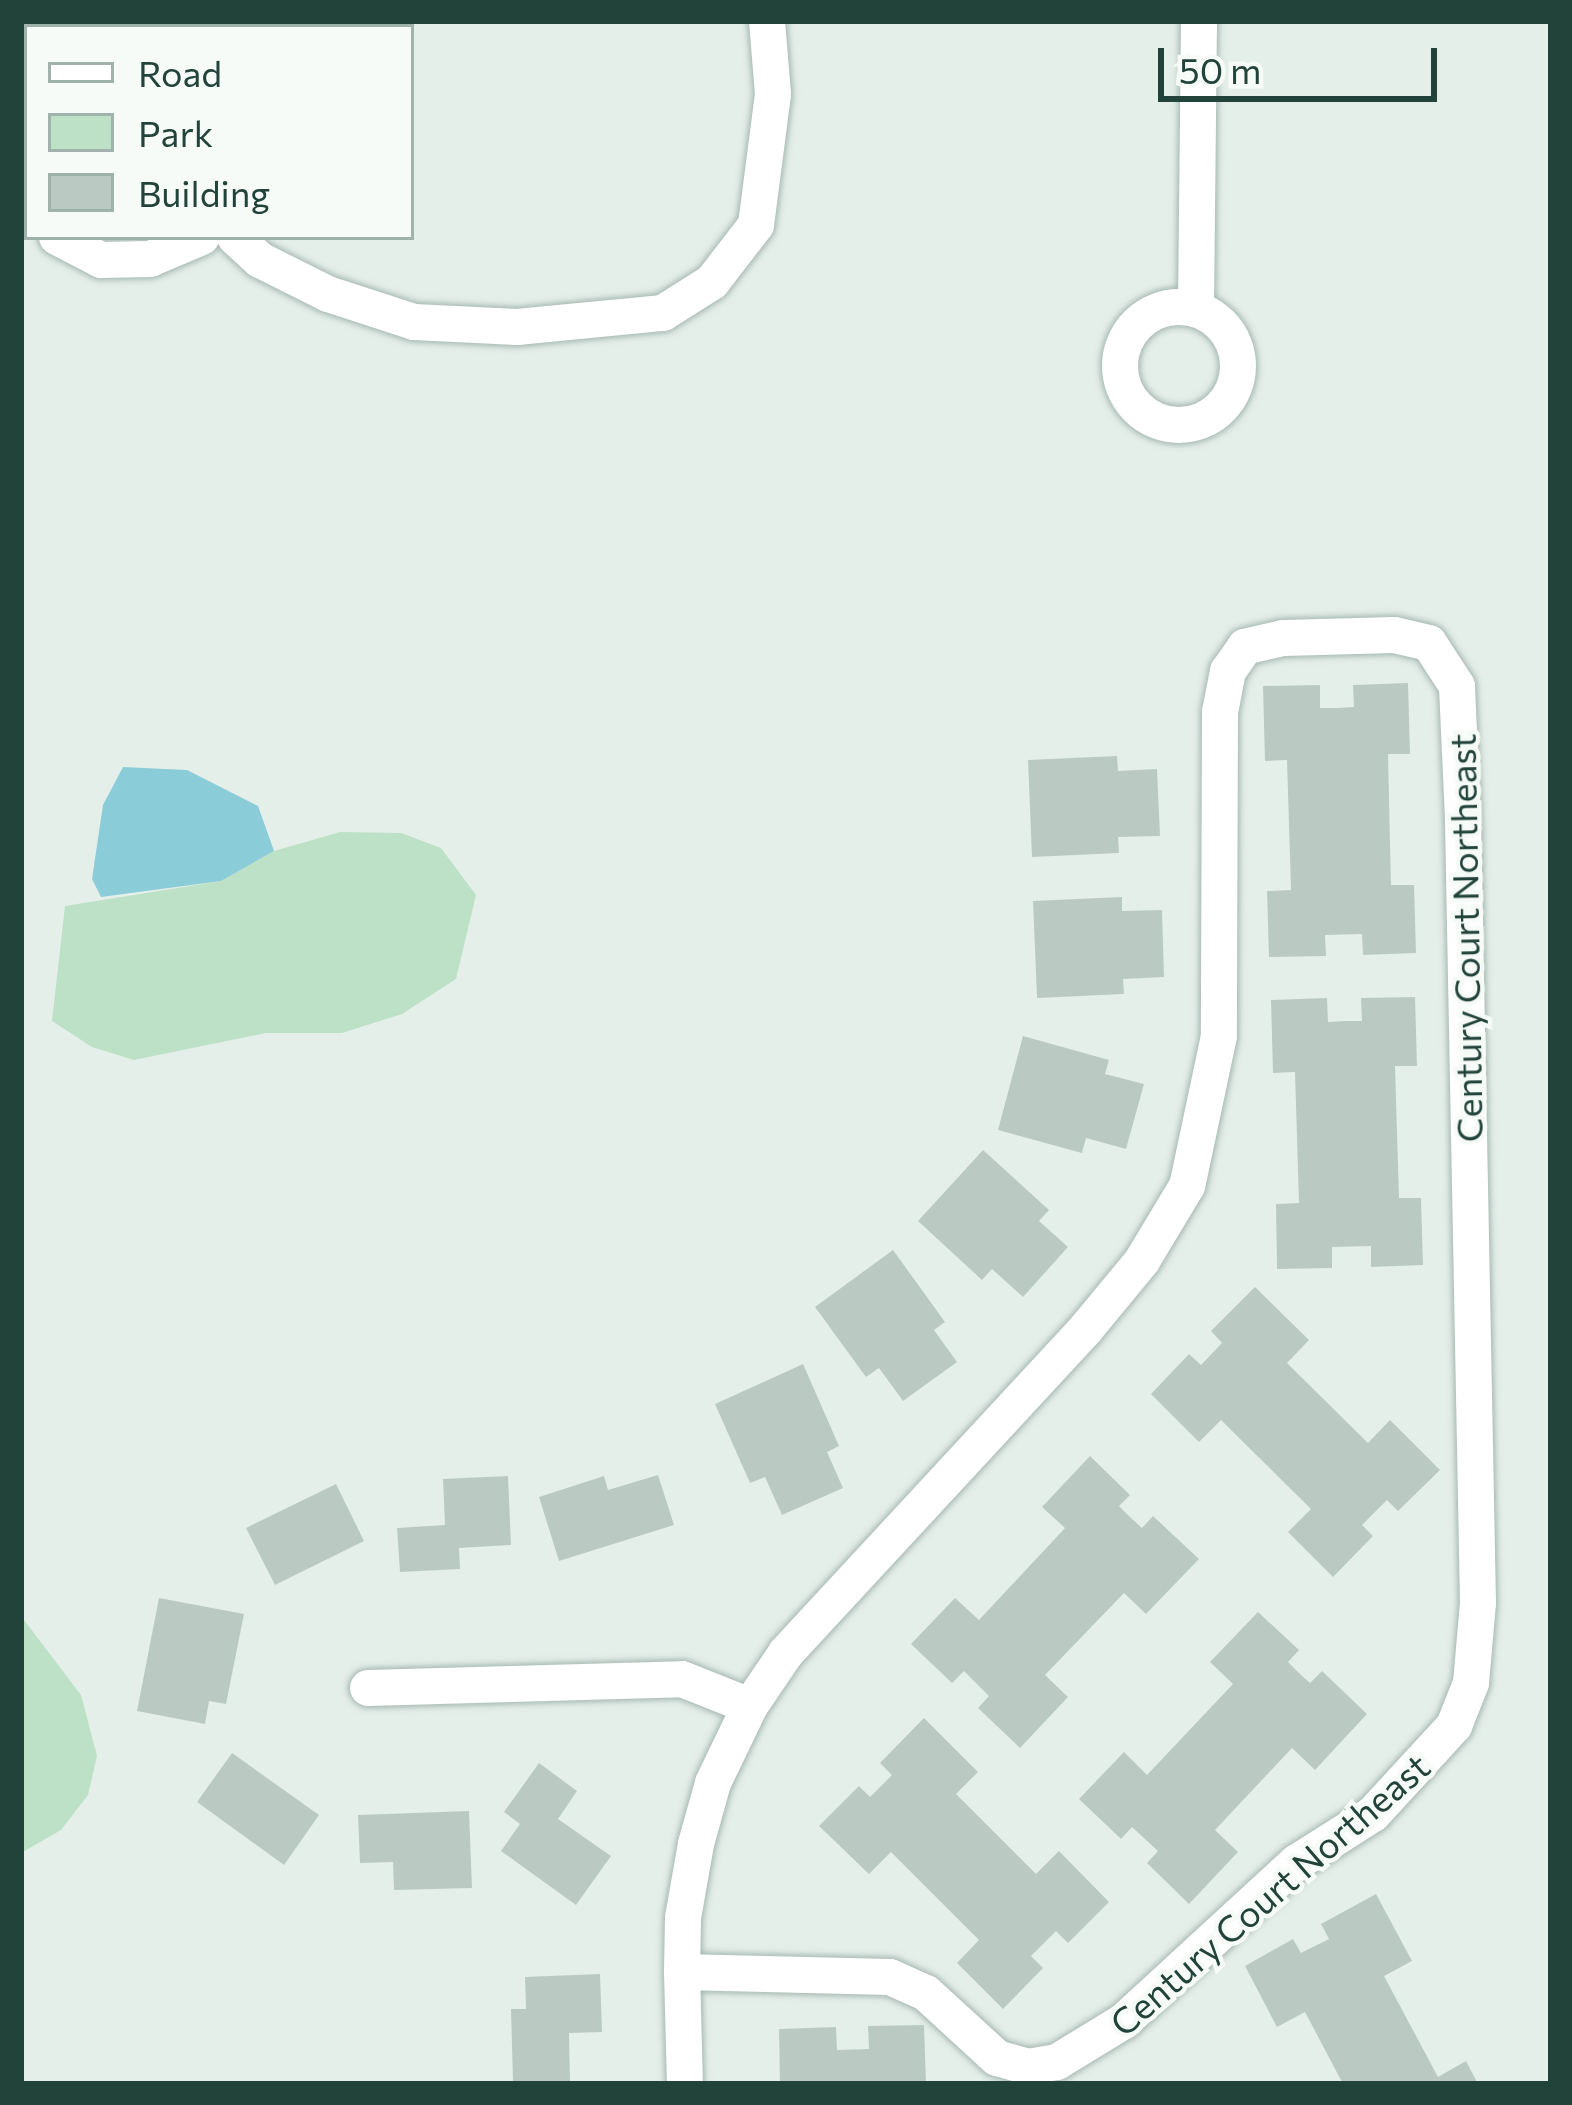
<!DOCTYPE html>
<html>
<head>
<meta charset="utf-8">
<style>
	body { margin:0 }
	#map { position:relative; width:1572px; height:2105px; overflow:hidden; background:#e5efea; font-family:Commissioner,sans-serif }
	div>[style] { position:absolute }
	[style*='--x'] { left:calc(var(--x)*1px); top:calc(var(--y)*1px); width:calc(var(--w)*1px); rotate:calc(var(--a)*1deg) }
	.green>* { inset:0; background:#bce1c6 }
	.water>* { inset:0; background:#8accd7 }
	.building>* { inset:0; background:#bacac3 }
	.roads { filter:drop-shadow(0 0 3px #a7b8b2) drop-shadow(0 0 3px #a7b8b2) }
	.minor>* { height:36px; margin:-18px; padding:0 18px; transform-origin:18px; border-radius:18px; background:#fff }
	.minor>.ring { margin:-18px; padding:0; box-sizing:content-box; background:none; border:36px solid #fff; border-radius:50% }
	span { translate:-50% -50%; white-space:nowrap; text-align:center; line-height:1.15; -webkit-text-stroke:9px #f6fbf8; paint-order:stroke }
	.street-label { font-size:36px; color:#22433a }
	.frame { position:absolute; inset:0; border:24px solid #22433a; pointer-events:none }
	.legend { position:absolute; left:24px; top:24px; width:390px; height:216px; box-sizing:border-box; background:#f6fbf8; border:3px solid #a1b1ac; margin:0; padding:15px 21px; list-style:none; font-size:36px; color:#22433a }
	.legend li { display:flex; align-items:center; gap:24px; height:60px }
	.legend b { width:60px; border:3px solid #a1b1ac }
	.scale { position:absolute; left:1158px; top:48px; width:279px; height:54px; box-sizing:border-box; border:6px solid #22433a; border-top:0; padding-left:15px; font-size:36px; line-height:42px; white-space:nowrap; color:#22433a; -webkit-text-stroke:9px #f6fbf8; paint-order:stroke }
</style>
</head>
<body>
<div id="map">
	<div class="green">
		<i style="clip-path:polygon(340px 832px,401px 833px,441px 848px,476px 895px,456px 979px,402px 1014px,342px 1033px,266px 1033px,134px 1060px,92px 1047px,52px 1021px,65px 906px,221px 881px,274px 851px)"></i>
		<i style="clip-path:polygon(21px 1616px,81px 1695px,97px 1756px,88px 1795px,61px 1830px,21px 1853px)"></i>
	</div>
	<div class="water">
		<i style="clip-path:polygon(123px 767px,187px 770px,258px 806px,274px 851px,221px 881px,101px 897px,92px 879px,103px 805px)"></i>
	</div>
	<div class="building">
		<i style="clip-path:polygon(1408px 683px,1410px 754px,1388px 754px,1391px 885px,1414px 885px,1416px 953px,1363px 955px,1362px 934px,1325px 935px,1326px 956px,1269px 957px,1267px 891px,1291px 890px,1287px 760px,1265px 761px,1263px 686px,1320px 685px,1320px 708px,1337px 708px,1354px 707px,1353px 685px)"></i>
		<i style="clip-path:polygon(1117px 756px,1118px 771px,1157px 769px,1160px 836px,1118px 837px,1119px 853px,1032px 857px,1028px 760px)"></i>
		<i style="clip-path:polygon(1122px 897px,1122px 911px,1162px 910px,1164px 977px,1123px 979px,1124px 994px,1037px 998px,1033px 901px)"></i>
		<i style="clip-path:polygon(1415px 997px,1417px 1066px,1395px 1066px,1399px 1198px,1421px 1198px,1423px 1265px,1371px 1267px,1371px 1246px,1332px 1247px,1332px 1268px,1277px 1269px,1276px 1204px,1299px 1203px,1295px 1072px,1273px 1073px,1271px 1000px,1327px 998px,1328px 1022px,1345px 1021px,1362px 1021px,1361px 998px)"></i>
		<i style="clip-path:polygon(1023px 1036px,1109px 1060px,1105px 1074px,1144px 1084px,1126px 1149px,1086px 1138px,1082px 1153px,998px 1130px)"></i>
		<i style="clip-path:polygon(983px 1150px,1049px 1210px,1039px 1221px,1068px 1247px,1023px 1297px,992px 1269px,982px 1280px,918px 1221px)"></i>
		<i style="clip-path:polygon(893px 1250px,945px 1322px,934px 1330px,957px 1362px,903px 1401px,879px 1368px,866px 1377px,815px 1307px)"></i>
		<i style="clip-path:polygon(1255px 1287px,1309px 1340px,1287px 1363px,1368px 1443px,1390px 1420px,1440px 1470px,1398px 1511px,1387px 1500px,1362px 1525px,1373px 1536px,1333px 1577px,1288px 1532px,1311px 1509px,1221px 1420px,1199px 1442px,1151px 1394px,1189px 1354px,1201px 1365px,1222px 1343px,1211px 1331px)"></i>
		<i style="clip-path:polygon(803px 1364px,839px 1446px,827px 1452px,843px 1488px,782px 1515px,765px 1477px,750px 1483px,715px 1404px)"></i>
		<i style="clip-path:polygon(1090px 1456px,1130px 1495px,1119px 1506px,1130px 1517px,1142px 1528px,1153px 1516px,1199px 1559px,1146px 1614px,1124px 1593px,1045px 1675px,1068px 1697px,1020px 1748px,978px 1708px,989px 1696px,964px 1671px,952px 1683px,911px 1644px,955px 1598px,979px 1620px,1065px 1528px,1042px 1507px)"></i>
		<i style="clip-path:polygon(658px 1475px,674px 1525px,559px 1561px,539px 1497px,604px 1476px,608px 1490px)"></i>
		<i style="clip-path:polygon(508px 1476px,511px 1545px,459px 1548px,460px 1569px,400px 1572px,397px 1528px,445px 1525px,443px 1479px)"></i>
		<i style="clip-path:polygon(336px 1484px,364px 1541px,275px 1585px,246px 1528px)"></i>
		<i style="clip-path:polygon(159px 1598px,244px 1614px,226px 1704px,209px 1701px,205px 1724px,137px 1711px)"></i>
		<i style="clip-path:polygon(1258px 1612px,1299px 1650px,1288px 1662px,1299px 1673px,1310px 1683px,1322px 1671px,1367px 1714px,1315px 1770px,1292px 1748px,1215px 1830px,1238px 1852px,1189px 1904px,1147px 1863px,1158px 1851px,1132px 1827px,1121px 1839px,1079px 1799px,1124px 1752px,1147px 1775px,1233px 1684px,1210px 1662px)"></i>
		<i style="clip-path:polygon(924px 1718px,978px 1772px,956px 1794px,1036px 1874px,1059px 1851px,1109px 1902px,1068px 1943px,1056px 1931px,1031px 1956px,1043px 1968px,1003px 2009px,957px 1963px,979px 1940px,891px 1852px,869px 1874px,819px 1826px,859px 1786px,870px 1797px,892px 1775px,880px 1763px)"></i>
		<i style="clip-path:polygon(232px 1753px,319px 1815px,284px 1865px,197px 1802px)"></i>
		<i style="clip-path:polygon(539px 1763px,577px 1791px,558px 1819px,611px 1856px,576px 1905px,501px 1851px,520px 1824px,504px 1812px)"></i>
		<i style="clip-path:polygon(469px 1811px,472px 1888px,394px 1890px,393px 1862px,360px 1863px,358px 1815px)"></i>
		<i style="clip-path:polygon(1376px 1894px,1412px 1961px,1384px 1976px,1438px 2077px,1466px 2061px,1478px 2084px,1343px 2084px,1305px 2012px,1277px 2027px,1245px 1966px,1293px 1939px,1301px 1953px,1329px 1939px,1321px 1924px)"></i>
		<i style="clip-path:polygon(600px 1974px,602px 2032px,569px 2033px,570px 2081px,513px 2082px,511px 2009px,526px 2009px,525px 1977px)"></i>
		<i style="clip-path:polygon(924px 2025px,926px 2084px,780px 2084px,779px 2029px,836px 2027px,837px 2050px,869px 2049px,868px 2026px)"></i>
	</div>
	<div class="roads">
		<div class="minor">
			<i style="--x:226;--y:27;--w:7;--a:-56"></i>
			<i style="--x:57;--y:237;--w:50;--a:27.6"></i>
			<i style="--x:101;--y:260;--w:49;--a:-1.2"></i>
			<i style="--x:150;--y:259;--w:56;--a:-22.9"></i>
			<i style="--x:235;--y:237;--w:34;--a:43"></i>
			<i style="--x:260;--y:260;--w:76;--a:26.6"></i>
			<i style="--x:328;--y:294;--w:90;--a:18"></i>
			<i style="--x:414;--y:322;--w:103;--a:2.8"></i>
			<i style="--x:517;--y:327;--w:147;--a:-5.5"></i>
			<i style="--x:663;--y:313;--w:58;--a:-32.3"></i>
			<i style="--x:712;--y:282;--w:72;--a:-52.3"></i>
			<i style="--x:756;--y:225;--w:132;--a:-82.6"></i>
			<i style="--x:773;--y:94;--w:73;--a:-94.7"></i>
			<i class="ring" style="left:1120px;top:307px;width:82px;height:82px"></i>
			<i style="--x:1196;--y:308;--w:287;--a:-89.4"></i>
			<i style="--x:368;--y:1688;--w:314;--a:-1.6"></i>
			<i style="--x:682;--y:1679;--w:73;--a:21.7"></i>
			<i style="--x:682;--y:1972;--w:208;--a:1.4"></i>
			<i style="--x:890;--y:1977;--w:39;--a:24"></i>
			<i style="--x:926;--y:1993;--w:96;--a:42.5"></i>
			<i style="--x:997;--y:2058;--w:32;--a:16"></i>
			<i style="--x:1028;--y:2067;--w:29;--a:-10"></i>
			<i style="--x:1057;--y:2062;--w:79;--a:-31.5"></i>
			<i style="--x:1124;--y:2021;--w:234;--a:-42.6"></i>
			<i style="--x:1296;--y:1863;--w:91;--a:-32.5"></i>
			<i style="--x:1373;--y:1814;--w:120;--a:-47.4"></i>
			<i style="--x:1454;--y:1726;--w:46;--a:-68.4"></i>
			<i style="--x:1471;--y:1683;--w:80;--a:-85"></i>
			<i style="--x:1478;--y:1603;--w:784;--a:-91.1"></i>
			<i style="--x:1463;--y:819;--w:133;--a:-92.6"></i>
			<i style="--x:1457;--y:686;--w:51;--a:-123.1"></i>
			<i style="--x:1429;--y:643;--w:36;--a:-167"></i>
			<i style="--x:1394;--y:635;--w:111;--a:178.5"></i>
			<i style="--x:1283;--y:638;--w:39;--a:167"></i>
			<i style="--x:1245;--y:647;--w:29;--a:125"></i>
			<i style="--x:1228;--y:671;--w:42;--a:101"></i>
			<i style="--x:1220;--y:712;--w:324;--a:90.2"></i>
			<i style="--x:1219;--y:1036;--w:153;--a:102"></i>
			<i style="--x:1187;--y:1186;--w:87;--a:121"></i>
			<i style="--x:1142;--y:1261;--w:89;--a:129.6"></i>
			<i style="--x:1085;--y:1330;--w:440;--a:132.8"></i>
			<i style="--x:786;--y:1653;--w:64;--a:124.2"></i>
			<i style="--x:750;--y:1706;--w:85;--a:115.7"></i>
			<i style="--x:713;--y:1783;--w:63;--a:105.6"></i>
			<i style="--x:696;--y:1844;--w:75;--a:100"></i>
			<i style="--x:683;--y:1918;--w:54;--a:91.1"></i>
			<i style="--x:682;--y:1972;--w:112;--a:88.5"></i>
		</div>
	</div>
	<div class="street-label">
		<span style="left:1465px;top:938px;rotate:-91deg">Century Court Northeast</span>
		<span style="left:1269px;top:1894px;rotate:-41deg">Century Court Northeast</span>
	</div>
	<div class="frame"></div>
	<ul class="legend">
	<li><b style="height:15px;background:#fff"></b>Road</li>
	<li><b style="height:33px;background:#bce1c6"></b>Park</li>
	<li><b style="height:33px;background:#bacac3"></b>Building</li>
	</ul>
	<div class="scale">50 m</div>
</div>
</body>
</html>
